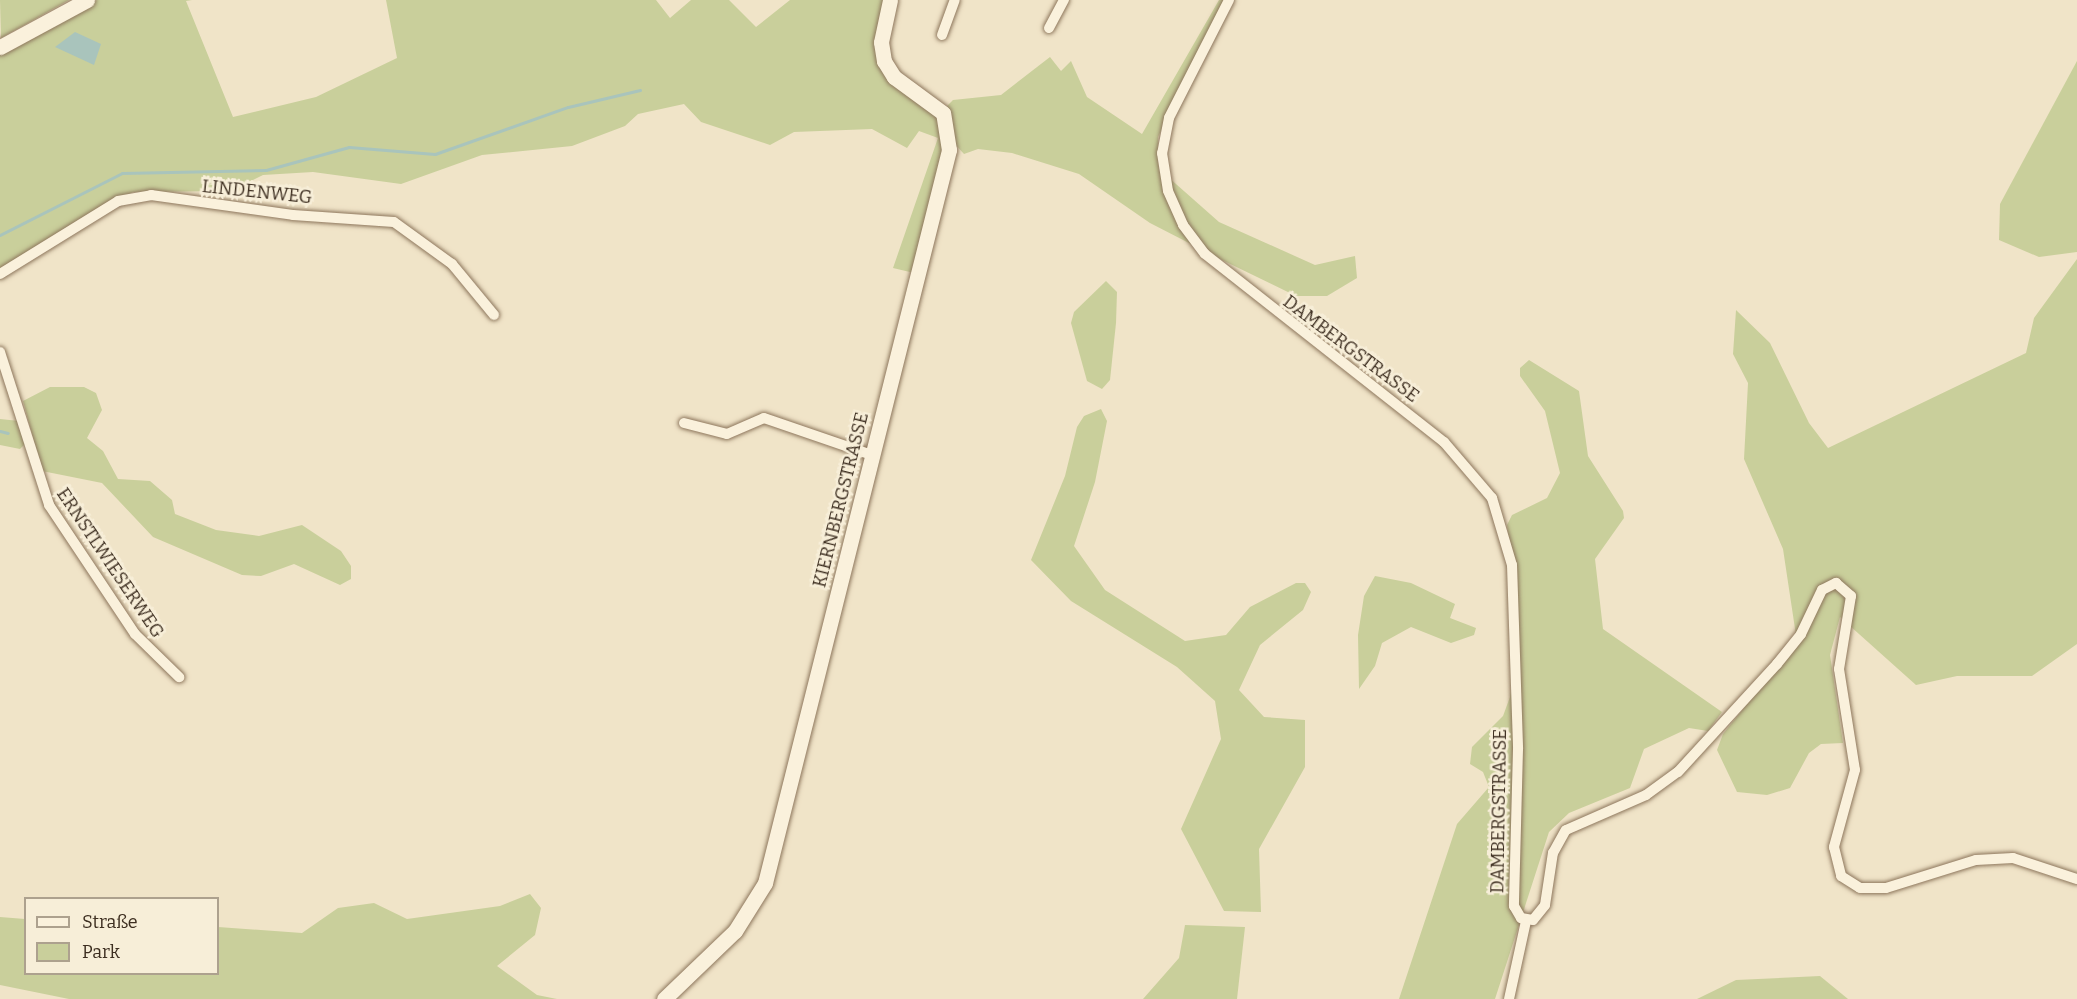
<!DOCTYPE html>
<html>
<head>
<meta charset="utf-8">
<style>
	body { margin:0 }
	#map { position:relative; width:2077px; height:999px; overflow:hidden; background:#f0e4c8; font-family:Bitter,serif }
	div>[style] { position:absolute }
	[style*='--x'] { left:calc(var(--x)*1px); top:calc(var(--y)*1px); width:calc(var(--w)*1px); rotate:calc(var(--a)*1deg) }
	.green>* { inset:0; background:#c9cf9b }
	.water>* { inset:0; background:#a9c4bc }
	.stream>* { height:3px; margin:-1.5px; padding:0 1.5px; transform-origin:1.5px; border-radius:1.5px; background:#a9c4bc }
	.roads { filter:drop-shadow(0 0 2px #8d765c) drop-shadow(0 0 2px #8d765c) }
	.street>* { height:10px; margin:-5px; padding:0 5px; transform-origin:5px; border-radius:5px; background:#faf1dc }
	.secondary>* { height:15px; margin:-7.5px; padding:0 7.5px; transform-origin:7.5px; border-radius:7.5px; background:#faf1dc }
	span { translate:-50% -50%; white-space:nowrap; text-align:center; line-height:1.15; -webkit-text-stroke:5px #f7eed8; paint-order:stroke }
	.street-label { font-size:18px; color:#3d2e20 }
	.legend { position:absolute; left:24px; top:897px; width:195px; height:78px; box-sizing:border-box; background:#f7eed8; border:2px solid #ada18e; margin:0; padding:8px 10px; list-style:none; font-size:18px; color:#3d2e20 }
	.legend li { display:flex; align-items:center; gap:12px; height:30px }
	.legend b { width:30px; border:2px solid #ada18e }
</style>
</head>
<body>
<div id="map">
	<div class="green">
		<i style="clip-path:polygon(0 0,69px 0,1px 38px)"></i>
		<i style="clip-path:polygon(97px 0,192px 0,186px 1px,233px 117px,316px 97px,397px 58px,386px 0,656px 0,670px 18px,691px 0,729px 0,756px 27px,790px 0,885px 0,879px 57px,937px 112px,945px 141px,914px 273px,893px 268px,938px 138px,919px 131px,907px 148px,872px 129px,794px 132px,770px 145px,701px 122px,684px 104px,638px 114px,625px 126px,572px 146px,482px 155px,401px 184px,313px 172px,263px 175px,231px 191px,133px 192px,0 270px,0 53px)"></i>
		<i style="clip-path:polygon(1219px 0,1224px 0,1158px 137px,1159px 169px,1219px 222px,1315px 265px,1355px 256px,1357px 278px,1327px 296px,1296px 296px,1222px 260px,1150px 223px,1079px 174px,1012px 153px,978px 149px,964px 154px,954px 143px,947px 106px,953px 100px,1001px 95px,1050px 57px,1061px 71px,1071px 61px,1087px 97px,1142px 134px)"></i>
		<i style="clip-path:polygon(2077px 61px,2077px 252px,2039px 257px,1999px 240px,2000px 204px)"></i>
		<i style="clip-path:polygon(2077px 259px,2077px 644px,2032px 676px,1957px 676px,1916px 685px,1840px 617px,1830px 655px,1843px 743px,1821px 744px,1809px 753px,1790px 788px,1767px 795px,1737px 792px,1717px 750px,1723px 734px,1797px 642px,1783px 549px,1744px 459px,1748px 383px,1733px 354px,1736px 310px,1770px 343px,1809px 423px,1828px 448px,2026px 353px,2034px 318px)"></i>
		<i style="clip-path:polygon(1106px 281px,1117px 292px,1116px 323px,1110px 380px,1102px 389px,1087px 381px,1071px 323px,1074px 312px)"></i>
		<i style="clip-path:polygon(1529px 360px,1579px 391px,1588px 456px,1623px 511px,1624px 518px,1595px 559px,1603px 629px,1722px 712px,1708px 731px,1689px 728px,1644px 749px,1630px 788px,1569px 813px,1549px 832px,1495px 999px,1399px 999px,1457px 824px,1489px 787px,1483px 772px,1470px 764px,1472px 747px,1503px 716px,1510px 697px,1516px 665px,1515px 593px,1507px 525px,1512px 515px,1547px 498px,1560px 473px,1545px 411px,1520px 376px,1520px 368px)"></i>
		<i style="clip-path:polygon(50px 387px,84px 387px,96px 393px,102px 410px,87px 438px,103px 451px,118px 479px,150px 481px,172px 500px,175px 514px,216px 530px,259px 536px,302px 525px,341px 551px,351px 566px,351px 579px,340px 585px,294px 564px,261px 576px,242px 575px,153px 537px,102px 483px,42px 471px,23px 401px)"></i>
		<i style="clip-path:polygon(1101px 409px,1107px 421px,1095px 482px,1074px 546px,1105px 590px,1185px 641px,1226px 635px,1250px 607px,1296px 583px,1305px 583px,1311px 592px,1303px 610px,1260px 645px,1239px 690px,1264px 717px,1305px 720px,1305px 767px,1259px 849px,1261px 912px,1224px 911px,1181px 829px,1221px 739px,1215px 701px,1177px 667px,1071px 601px,1031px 560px,1065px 476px,1077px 427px,1084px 416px)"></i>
		<i style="clip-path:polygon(0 419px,19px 421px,26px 443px,20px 449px,0 445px)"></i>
		<i style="clip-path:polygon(1375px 576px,1411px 583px,1455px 604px,1450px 618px,1476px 628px,1474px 635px,1451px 643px,1411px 627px,1382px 643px,1375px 666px,1359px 689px,1358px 635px,1364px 596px)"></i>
		<i style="clip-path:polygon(530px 894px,541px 908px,535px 935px,497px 966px,537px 995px,557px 999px,69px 999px,0 985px,0 917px,25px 919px,26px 974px,218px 974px,218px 927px,302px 933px,338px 908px,374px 903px,407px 919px,500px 906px)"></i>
		<i style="clip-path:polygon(1185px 925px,1245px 927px,1237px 999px,1143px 999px,1179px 958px)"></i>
		<i style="clip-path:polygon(1820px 976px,1848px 999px,1697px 999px,1736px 980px)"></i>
	</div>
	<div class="water">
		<i style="clip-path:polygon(75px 32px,101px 44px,94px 65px,55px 47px)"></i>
	</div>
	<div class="stream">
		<i style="--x:0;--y:235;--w:137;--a:-26.9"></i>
		<i style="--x:122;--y:173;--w:144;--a:-1.2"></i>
		<i style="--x:266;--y:170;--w:86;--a:-15.5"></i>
		<i style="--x:349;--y:147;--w:86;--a:4.7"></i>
		<i style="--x:435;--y:154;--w:141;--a:-19.5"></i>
		<i style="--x:568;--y:107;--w:74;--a:-13.3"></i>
		<i style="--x:0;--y:431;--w:8;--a:14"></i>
	</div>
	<div class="roads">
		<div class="street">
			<i style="--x:1229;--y:0;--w:132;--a:117"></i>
			<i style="--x:1169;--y:118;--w:36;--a:101"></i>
			<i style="--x:1162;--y:153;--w:38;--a:81"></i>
			<i style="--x:1168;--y:191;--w:37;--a:66"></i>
			<i style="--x:1183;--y:225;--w:36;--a:53"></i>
			<i style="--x:1205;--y:254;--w:304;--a:38.2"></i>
			<i style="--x:1444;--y:442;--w:74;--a:49.4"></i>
			<i style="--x:1492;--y:498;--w:70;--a:73.4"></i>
			<i style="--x:1512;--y:565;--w:184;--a:88.1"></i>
			<i style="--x:1518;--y:749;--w:157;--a:91.5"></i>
			<i style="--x:1514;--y:906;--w:14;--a:60"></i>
			<i style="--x:1521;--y:918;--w:12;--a:9"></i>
			<i style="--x:1533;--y:920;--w:19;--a:-51"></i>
			<i style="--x:1545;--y:905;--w:53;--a:-81.3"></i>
			<i style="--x:1553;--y:853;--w:26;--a:-61"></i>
			<i style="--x:1566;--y:830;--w:87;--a:-23.6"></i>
			<i style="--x:1646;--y:795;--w:39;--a:-36"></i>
			<i style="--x:1678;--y:772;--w:147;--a:-47.5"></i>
			<i style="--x:1777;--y:664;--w:38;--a:-51"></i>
			<i style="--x:1801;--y:634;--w:49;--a:-64.5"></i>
			<i style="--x:1822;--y:590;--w:16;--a:-27"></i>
			<i style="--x:1836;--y:583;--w:20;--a:41"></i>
			<i style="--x:1851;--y:596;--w:74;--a:99.3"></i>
			<i style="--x:1839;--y:669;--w:102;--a:81"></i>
			<i style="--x:1855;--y:770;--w:80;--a:105.3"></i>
			<i style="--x:1834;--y:847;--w:30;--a:76"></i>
			<i style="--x:1841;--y:876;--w:22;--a:32"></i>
			<i style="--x:1860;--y:888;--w:26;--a:0"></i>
			<i style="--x:1886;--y:888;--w:94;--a:-17.3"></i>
			<i style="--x:1976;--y:860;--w:37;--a:-3"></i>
			<i style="--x:2013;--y:858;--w:67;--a:18.2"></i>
			<i style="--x:1049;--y:28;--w:32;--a:-62"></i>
			<i style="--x:942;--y:35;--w:37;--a:-70"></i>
			<i style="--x:0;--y:274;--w:139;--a:-31.7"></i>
			<i style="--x:118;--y:201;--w:34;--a:-10"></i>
			<i style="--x:151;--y:195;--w:143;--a:8"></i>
			<i style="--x:293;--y:215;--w:101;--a:4"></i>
			<i style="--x:394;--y:222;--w:72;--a:35.9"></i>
			<i style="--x:452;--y:264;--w:66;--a:50.5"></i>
			<i style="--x:0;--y:352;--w:161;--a:72.2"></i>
			<i style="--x:49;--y:505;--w:155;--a:56.3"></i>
			<i style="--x:135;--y:634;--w:62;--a:44.3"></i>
			<i style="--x:684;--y:423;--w:44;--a:14.3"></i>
			<i style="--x:727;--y:434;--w:40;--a:-23.4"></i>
			<i style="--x:764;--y:418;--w:114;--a:18.9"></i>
			<i style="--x:1509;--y:999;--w:80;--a:-77.7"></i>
		</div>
		<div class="secondary">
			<i style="--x:0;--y:47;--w:99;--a:-28.4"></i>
			<i style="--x:664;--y:999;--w:98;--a:-43.8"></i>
			<i style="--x:735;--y:931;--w:57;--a:-58"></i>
			<i style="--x:765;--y:883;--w:756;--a:-75.91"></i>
			<i style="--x:949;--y:150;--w:37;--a:-99"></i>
			<i style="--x:943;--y:113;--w:61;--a:-143.7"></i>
			<i style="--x:894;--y:77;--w:19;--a:-122"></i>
			<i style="--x:884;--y:61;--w:19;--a:-99"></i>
			<i style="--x:881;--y:42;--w:43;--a:-77.9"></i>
		</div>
	</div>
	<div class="street-label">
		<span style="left:257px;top:192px;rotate:6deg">LINDENWEG</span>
		<span style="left:1351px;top:349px;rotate:37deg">DAMBERGSTRASSE</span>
		<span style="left:841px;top:500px;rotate:-76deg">KIERNBERGSTRASSE</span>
		<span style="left:110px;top:563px;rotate:56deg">ERNSTLWIESERWEG</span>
		<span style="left:1499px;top:811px;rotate:-89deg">DAMBERGSTRASSE</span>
	</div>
	<ul class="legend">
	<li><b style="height:8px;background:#faf1dc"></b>Straße</li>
	<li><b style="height:16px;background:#c9cf9b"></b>Park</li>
	</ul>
</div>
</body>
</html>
